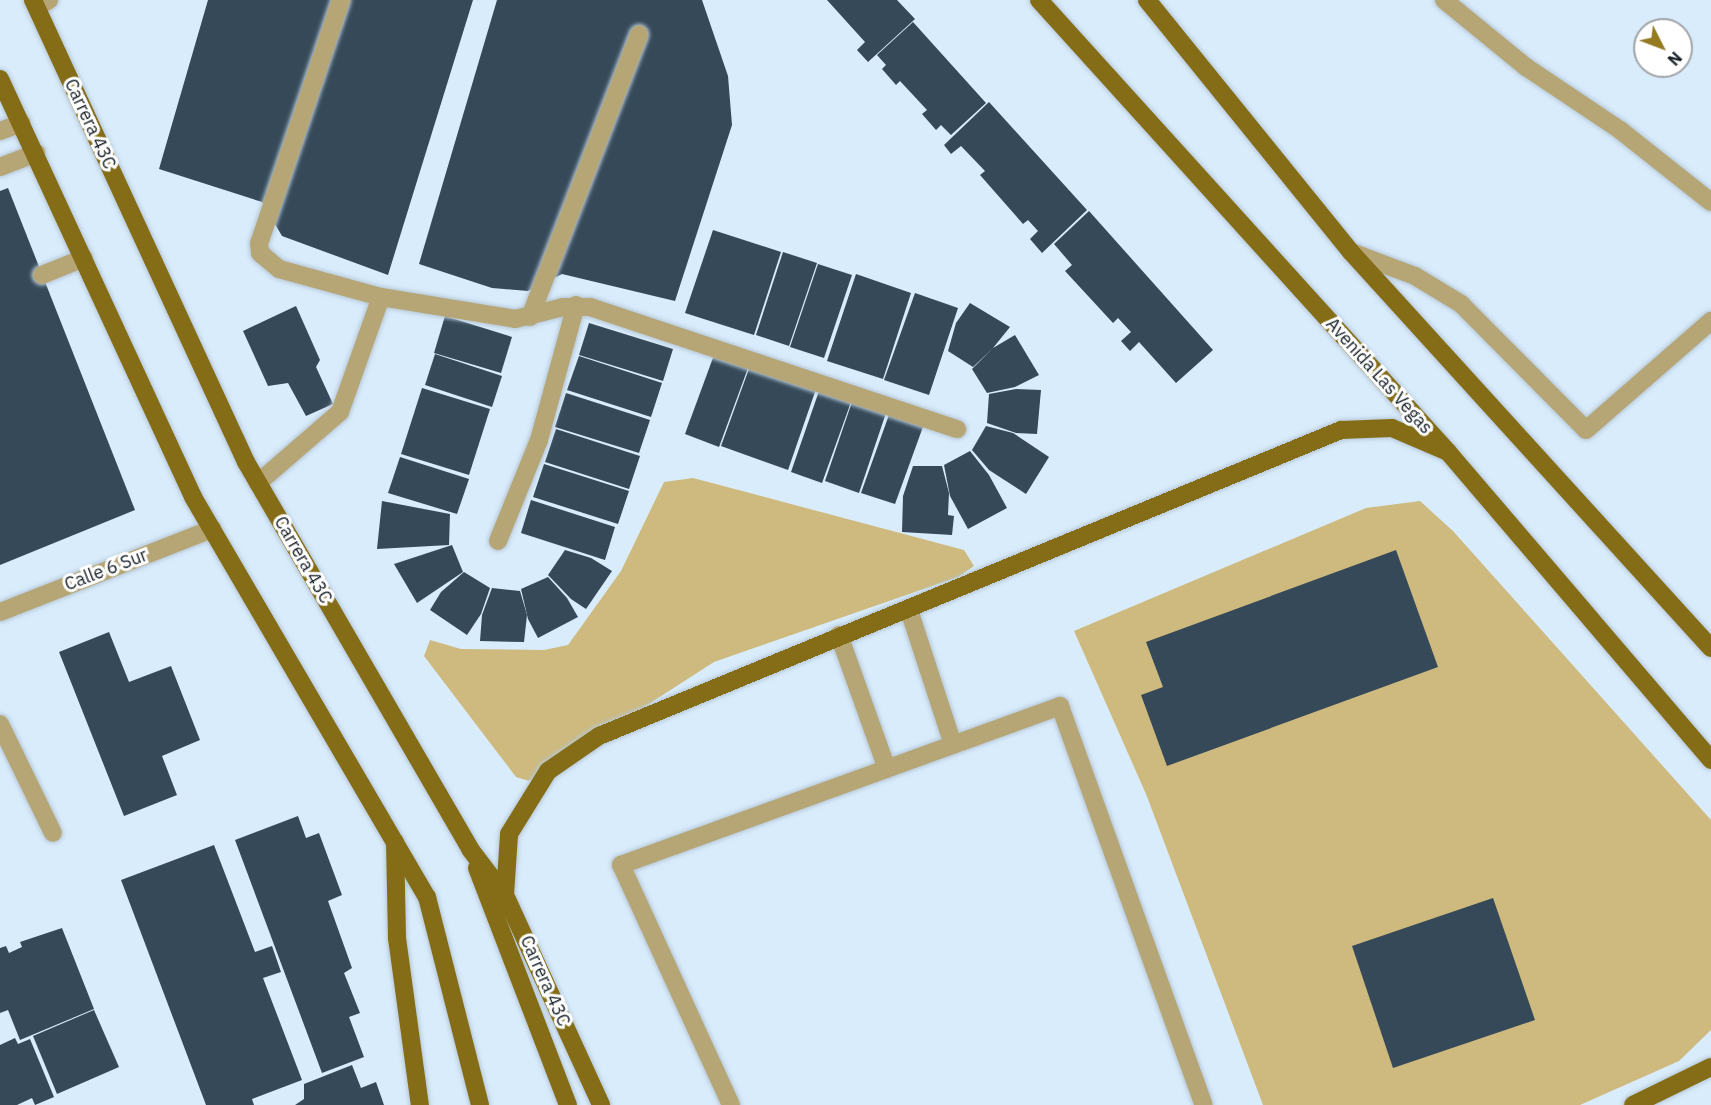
<!DOCTYPE html>
<html>
<head>
<meta charset="utf-8">
<style>
	body { margin:0 }
	#map { position:relative; width:1711px; height:1105px; overflow:hidden; background:#d9ecfc; font-family:"IBM Plex Sans",sans-serif }
	div>[style] { position:absolute }
	[style*='--x'] { left:calc(var(--x)*1px); top:calc(var(--y)*1px); width:calc(var(--w)*1px); rotate:calc(var(--a)*1deg) }
	.green>* { inset:0; background:#ceba7e }
	.building>* { inset:0; background:#354959 }
	.roads { filter:drop-shadow(0 0 2px #b6c7d5) drop-shadow(0 0 2px #b6c7d5) }
	.minor>* { height:18px; margin:-9px; padding:0 9px; transform-origin:9px; border-radius:9px; background:#b6a675 }
	.major>* { height:18px; margin:-9px; padding:0 9px; transform-origin:9px; border-radius:9px; background:#856d17 }
	span { translate:-50% -50%; white-space:nowrap; text-align:center; line-height:1.15; -webkit-text-stroke:6px #fff; paint-order:stroke }
	.street-label { font-size:18px; color:#161f26 }
	.north { position:absolute; left:1633px; top:18px; width:60px; height:60px; box-sizing:border-box; background:#fff; border:2px solid #a2a5a8; border-radius:50%; rotate:132deg; font-size:16px; font-weight:700; line-height:24px; text-align:center; color:#161f26 }
	.north::after { content:''; display:block; margin:auto; width:21px; height:27px; background:#947a21; clip-path:polygon(50% 0,100% 100%,50% 72%,0 100%) }
</style>
</head>
<body>
<div id="map">
	<div class="green">
		<i style="clip-path:polygon(693px 478px,964px 550px,974px 566px,958px 577px,714px 662px,529px 781px,516px 777px,424px 656px,430px 640px,461px 649px,544px 650px,568px 645px,621px 571px,664px 482px)"></i>
		<i style="clip-path:polygon(1420px 501px,1453px 531px,1711px 820px,1711px 1030px,1679px 1061px,1580px 1105px,1263px 1105px,1146px 794px,1074px 631px,1366px 508px)"></i>
	</div>
	<div class="building">
		<i style="clip-path:polygon(208px 0,473px 0,388px 275px,282px 236px,262px 202px,159px 169px)"></i>
		<i style="clip-path:polygon(497px 0,702px 0,728px 76px,732px 125px,675px 301px,562px 274px,528px 291px,492px 288px,419px 264px)"></i>
		<i style="clip-path:polygon(827px 0,897px 0,915px 19px,868px 62px,857px 50px,865px 42px)"></i>
		<i style="clip-path:polygon(913px 22px,986px 103px,951px 135px,941px 125px,936px 130px,922px 114px,927px 110px,900px 81px,896px 85px,882px 69px,886px 65px,877px 55px)"></i>
		<i style="clip-path:polygon(989px 102px,1087px 210px,1042px 253px,1030px 239px,1038px 231px,1028px 220px,1023px 224px,980px 175px,985px 171px,961px 146px,951px 154px,944px 145px)"></i>
		<i style="clip-path:polygon(8px 188px,135px 510px,0 565px,0 191px)"></i>
		<i style="clip-path:polygon(1089px 211px,1213px 350px,1176px 383px,1139px 342px,1130px 351px,1121px 341px,1131px 332px,1118px 318px,1113px 323px,1065px 271px,1072px 265px,1054px 244px)"></i>
		<i style="clip-path:polygon(713px 230px,781px 252px,754px 335px,685px 313px)"></i>
		<i style="clip-path:polygon(783px 252px,817px 263px,789px 346px,756px 335px)"></i>
		<i style="clip-path:polygon(818px 264px,852px 275px,824px 358px,790px 347px)"></i>
		<i style="clip-path:polygon(856px 274px,911px 293px,883px 379px,827px 361px)"></i>
		<i style="clip-path:polygon(915px 293px,958px 308px,929px 395px,884px 380px)"></i>
		<i style="clip-path:polygon(970px 303px,1010px 327px,993px 348px,1015px 335px,1039px 375px,1015px 387px,987px 393px,972px 369px,993px 348px,973px 367px,948px 351px,956px 323px)"></i>
		<i style="clip-path:polygon(296px 306px,320px 360px,316px 367px,333px 404px,306px 416px,288px 383px,268px 386px,243px 331px)"></i>
		<i style="clip-path:polygon(445px 316px,512px 337px,501px 373px,434px 353px)"></i>
		<i style="clip-path:polygon(589px 323px,673px 349px,663px 381px,579px 355px)"></i>
		<i style="clip-path:polygon(435px 354px,502px 376px,492px 407px,425px 385px)"></i>
		<i style="clip-path:polygon(714px 355px,748px 368px,719px 447px,685px 434px)"></i>
		<i style="clip-path:polygon(579px 356px,662px 383px,651px 417px,567px 390px)"></i>
		<i style="clip-path:polygon(750px 366px,816px 389px,788px 470px,721px 446px)"></i>
		<i style="clip-path:polygon(422px 388px,490px 409px,469px 475px,401px 454px)"></i>
		<i style="clip-path:polygon(1016px 389px,1041px 390px,1037px 434px,1016px 433px,987px 423px,989px 394px)"></i>
		<i style="clip-path:polygon(819px 391px,851px 402px,822px 483px,791px 472px)"></i>
		<i style="clip-path:polygon(566px 393px,650px 420px,639px 453px,555px 427px)"></i>
		<i style="clip-path:polygon(853px 399px,887px 410px,859px 493px,825px 481px)"></i>
		<i style="clip-path:polygon(890px 412px,924px 424px,895px 504px,861px 493px)"></i>
		<i style="clip-path:polygon(986px 426px,1013px 433px,1049px 457px,1026px 494px,989px 470px,972px 450px)"></i>
		<i style="clip-path:polygon(556px 429px,640px 456px,629px 489px,545px 462px)"></i>
		<i style="clip-path:polygon(970px 451px,989px 475px,1007px 508px,968px 529px,950px 496px,944px 465px)"></i>
		<i style="clip-path:polygon(400px 457px,469px 479px,457px 514px,388px 493px)"></i>
		<i style="clip-path:polygon(544px 464px,629px 491px,618px 524px,533px 497px)"></i>
		<i style="clip-path:polygon(913px 466px,942px 466px,949px 493px,948px 515px,954px 516px,952px 535px,902px 532px,903px 496px)"></i>
		<i style="clip-path:polygon(531px 500px,615px 527px,605px 560px,521px 533px)"></i>
		<i style="clip-path:polygon(382px 501px,450px 514px,449px 545px,377px 549px)"></i>
		<i style="clip-path:polygon(452px 545px,463px 572px,417px 603px,394px 564px)"></i>
		<i style="clip-path:polygon(565px 550px,591px 558px,612px 571px,586px 609px,571px 599px,548px 575px)"></i>
		<i style="clip-path:polygon(1396px 550px,1438px 667px,1167px 766px,1141px 695px,1163px 687px,1146px 642px)"></i>
		<i style="clip-path:polygon(464px 572px,490px 588px,481px 614px,467px 635px,430px 610px,441px 592px)"></i>
		<i style="clip-path:polygon(548px 577px,567px 598px,578px 617px,538px 638px,528px 619px,521px 589px)"></i>
		<i style="clip-path:polygon(492px 588px,520px 591px,527px 615px,524px 642px,480px 641px,482px 615px)"></i>
		<i style="clip-path:polygon(109px 632px,129px 682px,171px 666px,200px 740px,162px 756px,177px 795px,124px 816px,59px 652px)"></i>
		<i style="clip-path:polygon(298px 816px,306px 838px,319px 833px,342px 895px,328px 901px,352px 968px,344px 973px,360px 1013px,349px 1017px,364px 1057px,322px 1073px,235px 840px)"></i>
		<i style="clip-path:polygon(214px 845px,255px 952px,272px 946px,281px 972px,263px 978px,302px 1080px,252px 1099px,254px 1105px,206px 1105px,121px 880px)"></i>
		<i style="clip-path:polygon(1493px 898px,1535px 1020px,1393px 1068px,1352px 946px)"></i>
		<i style="clip-path:polygon(62px 928px,94px 1009px,20px 1040px,8px 1010px,0 1013px,0 948px,6px 946px,9px 953px,22px 947px,20px 942px)"></i>
		<i style="clip-path:polygon(94px 1010px,119px 1067px,57px 1094px,33px 1036px)"></i>
		<i style="clip-path:polygon(15px 1038px,18px 1044px,30px 1039px,54px 1097px,35px 1105px,32px 1098px,17px 1105px,0 1105px,0 1045px)"></i>
		<i style="clip-path:polygon(352px 1065px,361px 1088px,376px 1082px,384px 1105px,295px 1105px,304px 1099px,304px 1084px)"></i>
	</div>
	<div class="roads">
		<div class="minor">
			<i style="--x:341;--y:0;--w:256;--a:108.6"></i>
			<i style="--x:259;--y:243;--w:10;--a:84"></i>
			<i style="--x:260;--y:253;--w:25;--a:40"></i>
			<i style="--x:279;--y:269;--w:106;--a:15.4"></i>
			<i style="--x:1444;--y:0;--w:106;--a:39.3"></i>
			<i style="--x:1526;--y:67;--w:113;--a:33.8"></i>
			<i style="--x:1620;--y:130;--w:116;--a:38.4"></i>
			<i style="--x:37;--y:7;--w:14;--a:-30"></i>
			<i style="--x:0;--y:131;--w:23;--a:-20"></i>
			<i style="--x:0;--y:167;--w:39;--a:-21"></i>
			<i style="--x:1351;--y:252;--w:68;--a:20.6"></i>
			<i style="--x:1415;--y:276;--w:54;--a:31.3"></i>
			<i style="--x:1461;--y:304;--w:177;--a:45.2"></i>
			<i style="--x:1586;--y:430;--w:166;--a:-41.1"></i>
			<i style="--x:42;--y:275;--w:45;--a:-22"></i>
			<i style="--x:530;--y:317;--w:303;--a:-68.9"></i>
			<i style="--x:258;--y:483;--w:108;--a:-40.9"></i>
			<i style="--x:340;--y:412;--w:122;--a:-70.4"></i>
			<i style="--x:381;--y:297;--w:136;--a:9.3"></i>
			<i style="--x:515;--y:319;--w:49;--a:-14"></i>
			<i style="--x:563;--y:307;--w:27;--a:0"></i>
			<i style="--x:590;--y:307;--w:387;--a:18.4"></i>
			<i style="--x:498;--y:541;--w:109;--a:-67.9"></i>
			<i style="--x:539;--y:440;--w:140;--a:-74.7"></i>
			<i style="--x:909;--y:610;--w:142;--a:71.9"></i>
			<i style="--x:0;--y:612;--w:228;--a:-21.4"></i>
			<i style="--x:839;--y:635;--w:142;--a:70.3"></i>
			<i style="--x:0;--y:724;--w:121;--a:64.1"></i>
			<i style="--x:731;--y:1105;--w:264;--a:-114.6"></i>
			<i style="--x:621;--y:865;--w:467;--a:-19.9"></i>
			<i style="--x:1060;--y:706;--w:424;--a:70.2"></i>
		</div>
		<div class="major">
			<i style="--x:33;--y:0;--w:509;--a:65.25"></i>
			<i style="--x:246;--y:462;--w:447;--a:59.9"></i>
			<i style="--x:470;--y:849;--w:58;--a:52.7"></i>
			<i style="--x:505;--y:895;--w:231;--a:65.4"></i>
			<i style="--x:1039;--y:0;--w:610;--a:47.86"></i>
			<i style="--x:1448;--y:452;--w:405;--a:49.5"></i>
			<i style="--x:1147;--y:0;--w:324;--a:51"></i>
			<i style="--x:1351;--y:252;--w:535;--a:47.73"></i>
			<i style="--x:0;--y:79;--w:460;--a:65.2"></i>
			<i style="--x:193;--y:497;--w:463;--a:59.7"></i>
			<i style="--x:427;--y:897;--w:215;--a:75.7"></i>
			<i style="--x:395;--y:842;--w:96;--a:88.8"></i>
			<i style="--x:397;--y:938;--w:169;--a:82.2"></i>
			<i style="--x:477;--y:868;--w:254;--a:69"></i>
			<i style="--x:505;--y:895;--w:61;--a:-86.2"></i>
			<i style="--x:509;--y:834;--w:74;--a:-58.2"></i>
			<i style="--x:548;--y:771;--w:62;--a:-34.5"></i>
			<i style="--x:599;--y:736;--w:803;--a:-22.41"></i>
			<i style="--x:1341;--y:430;--w:51;--a:-2.2"></i>
			<i style="--x:1392;--y:428;--w:61;--a:23.2"></i>
			<i style="--x:1633;--y:1105;--w:87;--a:-26"></i>
		</div>
	</div>
	<div class="street-label">
		<span style="left:90px;top:124px;rotate:65deg">Carrera 43C</span>
		<span style="left:1379px;top:376px;rotate:48deg">Avenida Las Vegas</span>
		<span style="left:303px;top:560px;rotate:60deg">Carrera 43C</span>
		<span style="left:106px;top:570px;rotate:-21deg">Calle 6 Sur</span>
		<span style="left:545px;top:981px;rotate:66deg">Carrera 43C</span>
	</div>
	<div class="north">N</div>
</div>
</body>
</html>
